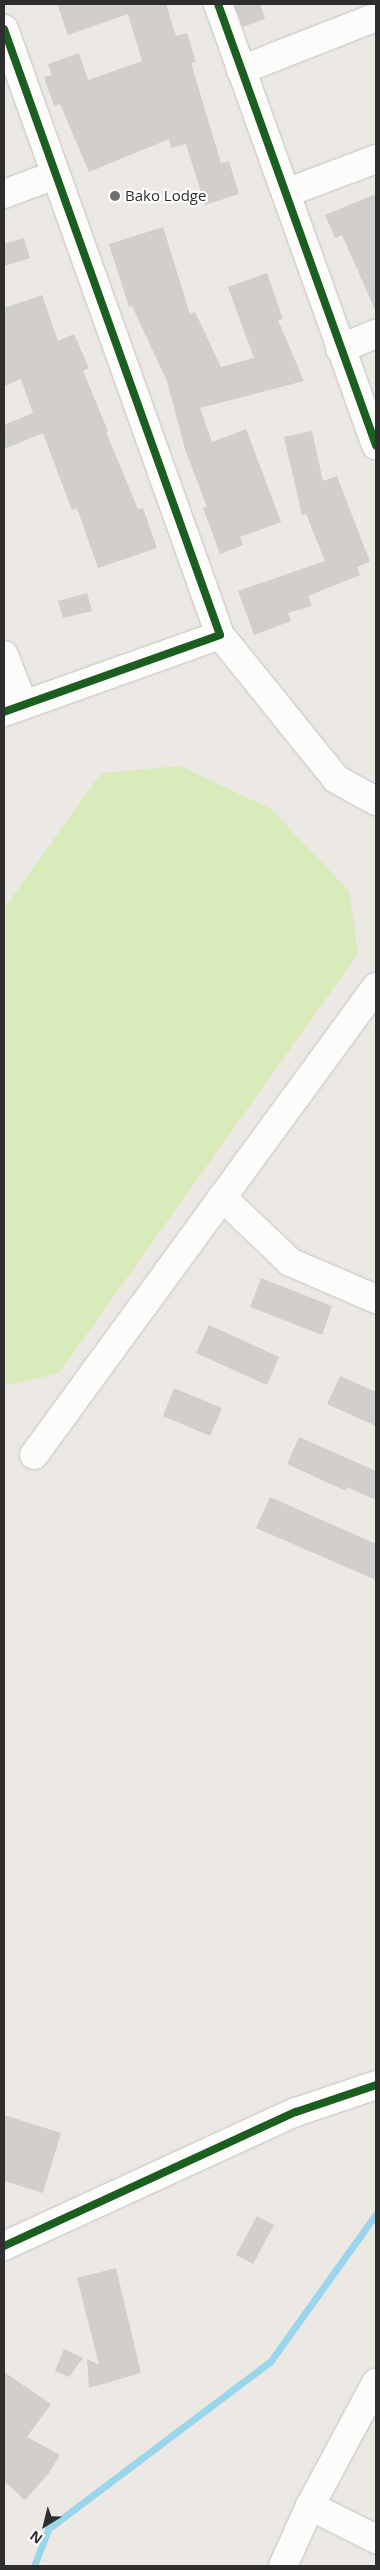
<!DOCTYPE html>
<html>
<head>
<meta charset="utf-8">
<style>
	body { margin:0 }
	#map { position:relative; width:380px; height:2570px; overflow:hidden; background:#ece8e4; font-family:"Open Sans",sans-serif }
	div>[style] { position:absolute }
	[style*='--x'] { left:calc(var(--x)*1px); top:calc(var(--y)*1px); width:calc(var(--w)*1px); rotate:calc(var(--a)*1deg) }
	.pitch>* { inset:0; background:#d9eabb }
	.stream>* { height:7px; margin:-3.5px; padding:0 3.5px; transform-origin:3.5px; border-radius:3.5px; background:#99d6ec }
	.building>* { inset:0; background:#d1cecb }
	.roads { filter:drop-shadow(0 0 1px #c5c4c5) drop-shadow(0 0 1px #c5c4c5) }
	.minor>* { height:28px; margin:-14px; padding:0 14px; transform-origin:14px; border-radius:14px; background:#fcfcfb }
	.cycleway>* { height:8px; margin:-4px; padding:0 4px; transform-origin:4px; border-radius:4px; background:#1b5e20 }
	.dots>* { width:14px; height:14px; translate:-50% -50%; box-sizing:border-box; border:2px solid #fff; border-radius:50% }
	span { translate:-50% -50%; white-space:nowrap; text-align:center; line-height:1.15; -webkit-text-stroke:4.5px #fff; paint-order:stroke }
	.poi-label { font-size:15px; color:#2e2e2e }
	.left { translate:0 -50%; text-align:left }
	.frame { position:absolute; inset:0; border:5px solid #2e2e2e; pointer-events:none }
	.north { position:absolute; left:20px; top:2500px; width:50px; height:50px; -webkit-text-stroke:4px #fff; paint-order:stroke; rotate:216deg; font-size:14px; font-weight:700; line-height:20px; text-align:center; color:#2e2e2e }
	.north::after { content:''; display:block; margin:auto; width:18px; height:22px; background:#2e2e2e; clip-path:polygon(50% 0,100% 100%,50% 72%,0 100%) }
</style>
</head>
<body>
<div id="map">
	<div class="pitch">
		<i style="clip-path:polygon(180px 766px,271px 809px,349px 891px,358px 954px,59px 1373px,4px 1386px,4px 909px,101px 773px)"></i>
	</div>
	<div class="stream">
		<i style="--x:34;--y:2566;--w:40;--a:-69"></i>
		<i style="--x:48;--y:2529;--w:278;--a:-37"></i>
		<i style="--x:270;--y:2362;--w:182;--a:-54.4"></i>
	</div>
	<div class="building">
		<i style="clip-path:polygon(57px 4px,166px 4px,176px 36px,187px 33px,196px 62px,191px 63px,221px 163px,229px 161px,239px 194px,205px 205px,186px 144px,171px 148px,169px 139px,89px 172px,60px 104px,54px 106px,44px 77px,52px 75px,48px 64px,79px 53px,88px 80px,142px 61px,128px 14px,68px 35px)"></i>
		<i style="clip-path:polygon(234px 4px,260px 4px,265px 19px,243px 27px)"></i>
		<i style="clip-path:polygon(376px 194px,376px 312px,342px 235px,335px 238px,325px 215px)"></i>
		<i style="clip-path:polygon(163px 227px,190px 314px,195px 312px,221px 367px,254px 358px,228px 287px,267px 273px,283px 319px,278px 320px,304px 381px,200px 408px,212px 442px,246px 429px,281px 522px,240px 537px,243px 545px,220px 554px,203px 508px,207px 507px,185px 449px,167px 381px,132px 306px,129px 307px,109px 244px)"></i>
		<i style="clip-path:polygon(24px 238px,30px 258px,4px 266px,4px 244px)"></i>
		<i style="clip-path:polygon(42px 295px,58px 341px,74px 334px,89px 368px,83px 371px,108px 431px,106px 432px,138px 509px,143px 508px,157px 548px,98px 568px,77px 508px,72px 510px,43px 433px,4px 449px,4px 425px,33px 413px,21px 379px,4px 386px,4px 308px)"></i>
		<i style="clip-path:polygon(312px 431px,323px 481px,337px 476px,370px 562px,357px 567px,360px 575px,308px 596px,312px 606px,288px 613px,291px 621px,254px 635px,238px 591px,325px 561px,306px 514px,302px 515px,284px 437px)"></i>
		<i style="clip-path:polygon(87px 593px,92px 611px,63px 618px,58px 601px)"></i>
		<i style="clip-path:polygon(261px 1278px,332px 1306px,322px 1335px,250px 1307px)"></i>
		<i style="clip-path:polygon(209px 1325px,279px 1357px,267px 1385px,196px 1353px)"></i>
		<i style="clip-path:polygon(340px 1376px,376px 1392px,376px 1426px,327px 1404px)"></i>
		<i style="clip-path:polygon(174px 1388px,222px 1408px,210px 1436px,163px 1416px)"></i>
		<i style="clip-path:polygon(299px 1437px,376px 1471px,376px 1500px,347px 1487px,346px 1491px,287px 1464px)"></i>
		<i style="clip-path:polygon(270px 1497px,376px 1544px,376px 1580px,256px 1528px)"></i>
		<i style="clip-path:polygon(4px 2115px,61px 2133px,43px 2193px,4px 2181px)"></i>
		<i style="clip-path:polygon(257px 2216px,274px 2225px,253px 2264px,236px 2255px)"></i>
		<i style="clip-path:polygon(116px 2268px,141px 2373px,89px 2388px,87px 2359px,99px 2365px,77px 2278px)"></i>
		<i style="clip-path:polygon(64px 2349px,83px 2358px,69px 2377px,55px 2371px)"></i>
		<i style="clip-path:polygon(4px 2372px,51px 2404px,27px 2437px,60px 2455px,49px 2473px,25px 2500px,4px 2481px)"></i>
	</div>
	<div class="roads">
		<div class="minor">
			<i style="--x:218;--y:4;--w:469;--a:70.3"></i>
			<i style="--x:4;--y:29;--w:643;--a:70.38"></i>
			<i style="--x:220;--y:635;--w:185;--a:51.1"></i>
			<i style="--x:336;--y:779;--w:46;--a:28.8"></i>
			<i style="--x:241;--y:70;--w:145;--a:-21.4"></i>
			<i style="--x:286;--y:193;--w:96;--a:-20.7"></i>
			<i style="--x:4;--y:194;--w:54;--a:-20.4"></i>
			<i style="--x:340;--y:349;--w:39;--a:-23"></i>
			<i style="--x:4;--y:655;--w:53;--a:68.8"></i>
			<i style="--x:4;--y:712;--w:229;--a:-19.6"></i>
			<i style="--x:222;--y:1197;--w:94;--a:43.7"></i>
			<i style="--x:290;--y:1262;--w:94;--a:23.3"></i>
			<i style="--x:34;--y:1455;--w:580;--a:-53.84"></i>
			<i style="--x:4;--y:2246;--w:321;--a:-24.7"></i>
			<i style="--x:296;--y:2112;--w:84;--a:-18.6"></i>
			<i style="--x:310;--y:2506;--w:74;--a:26.6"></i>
			<i style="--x:283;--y:2566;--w:66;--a:-65.8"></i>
			<i style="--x:310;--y:2506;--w:140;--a:-61.8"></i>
		</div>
	</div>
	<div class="cycleway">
		<i style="--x:218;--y:4;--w:469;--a:70.3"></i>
		<i style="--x:4;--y:29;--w:643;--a:70.38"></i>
		<i style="--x:220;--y:635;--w:229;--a:160.4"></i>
		<i style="--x:4;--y:2246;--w:321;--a:-24.7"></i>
		<i style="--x:296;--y:2112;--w:84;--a:-18.6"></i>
	</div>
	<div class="dots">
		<i style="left:115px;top:196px;background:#706f6e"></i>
	</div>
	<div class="poi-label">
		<span class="left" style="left:125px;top:196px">Bako Lodge</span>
	</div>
	<div class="frame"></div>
	<div class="north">N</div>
</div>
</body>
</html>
